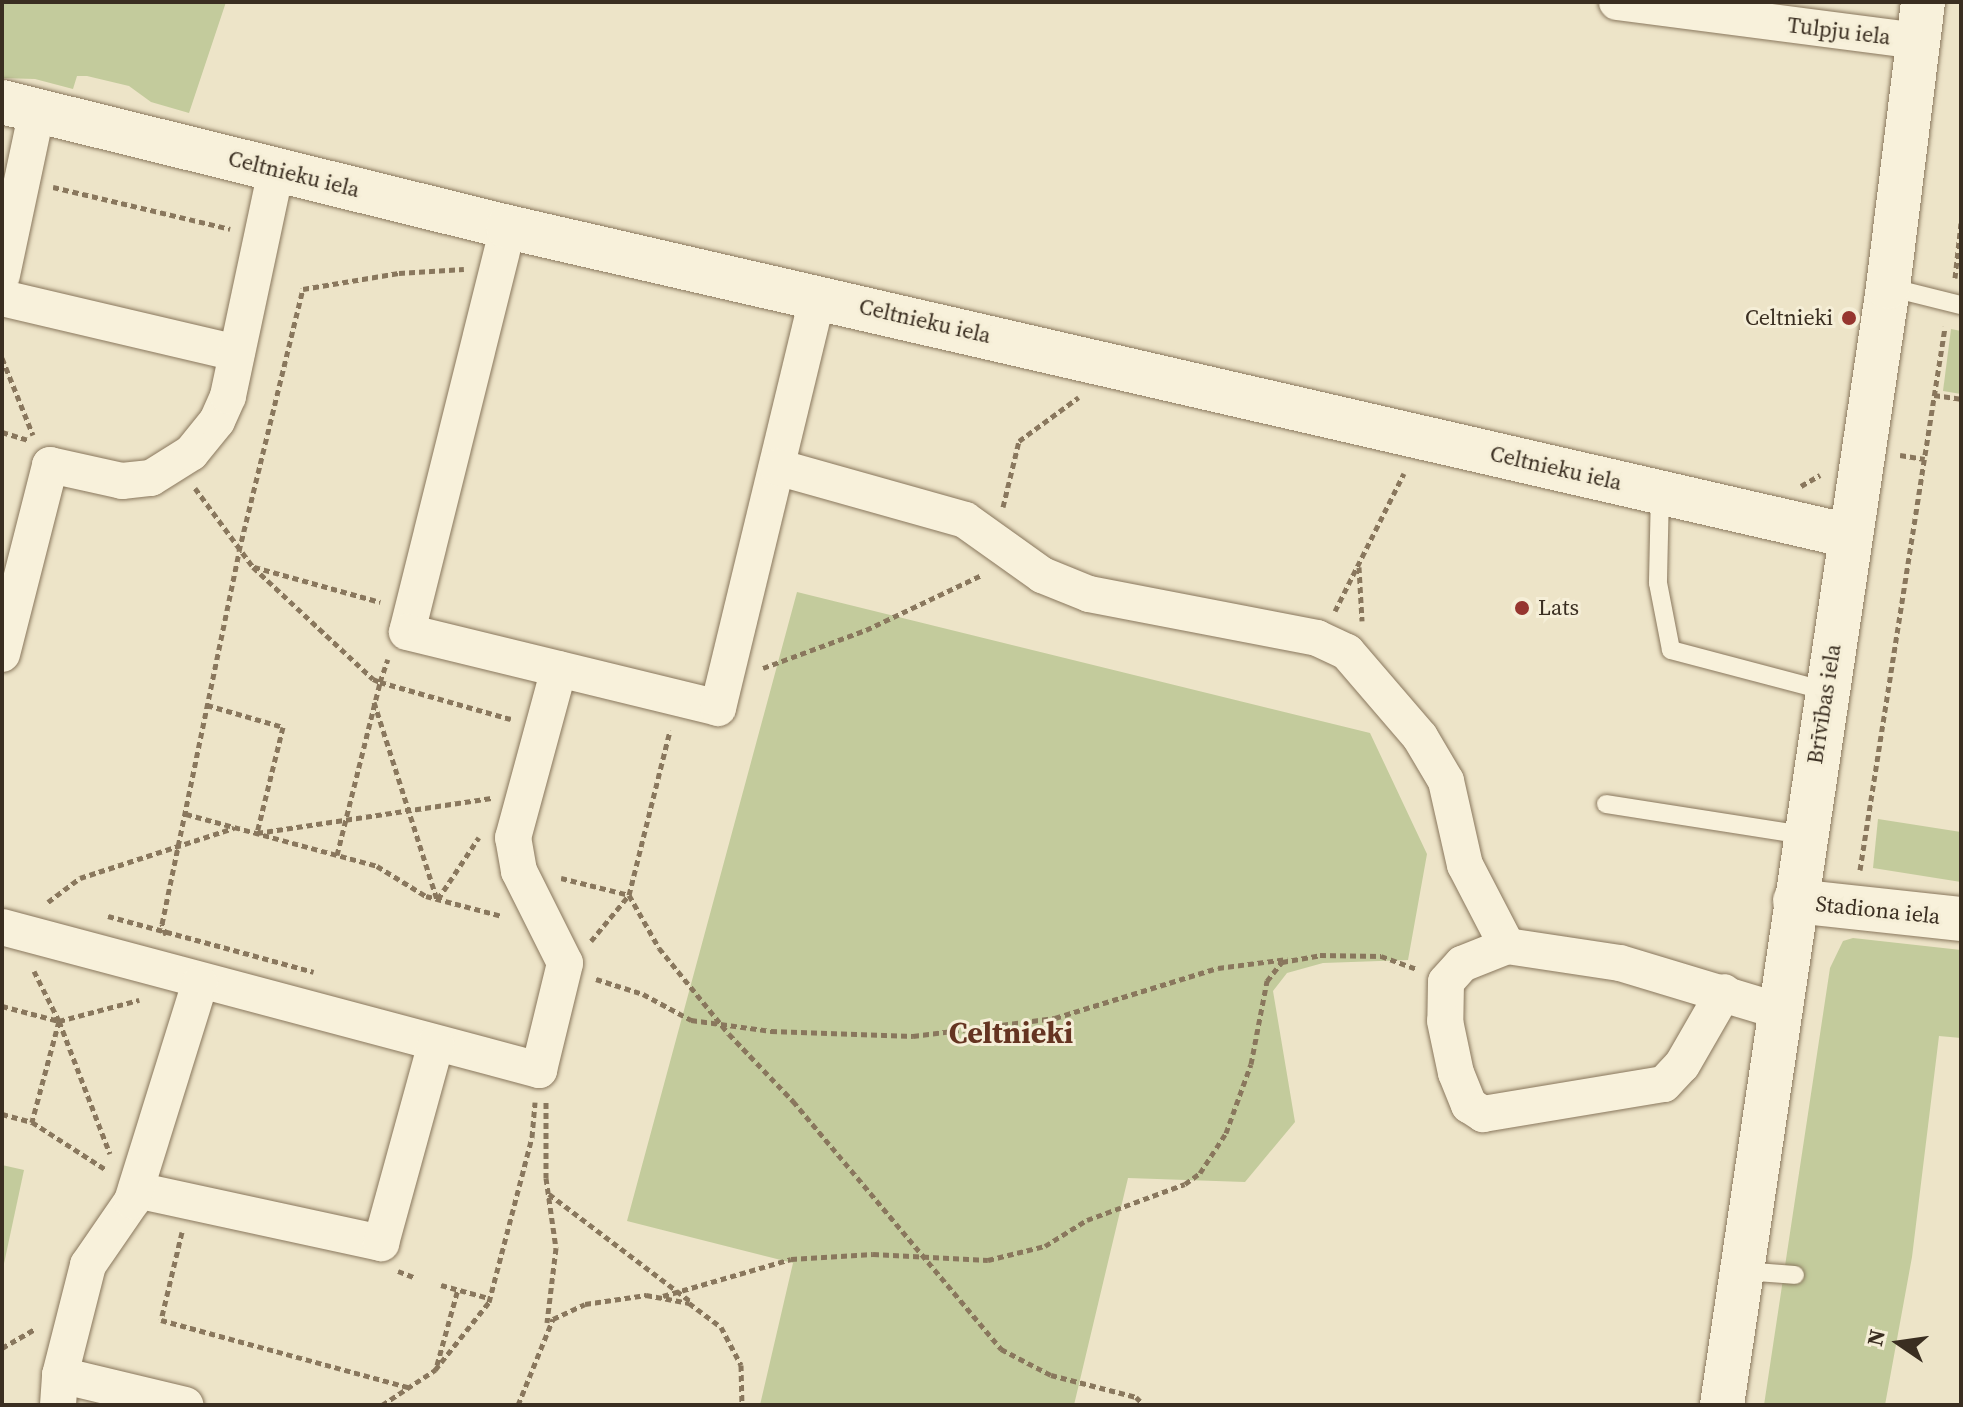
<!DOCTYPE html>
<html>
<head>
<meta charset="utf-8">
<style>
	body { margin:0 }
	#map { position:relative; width:1963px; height:1407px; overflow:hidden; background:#ede4c8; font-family:"Source Serif 4",serif }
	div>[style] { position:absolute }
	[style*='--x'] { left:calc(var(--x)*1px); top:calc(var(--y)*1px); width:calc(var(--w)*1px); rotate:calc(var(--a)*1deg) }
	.green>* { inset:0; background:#c3cb9c }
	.path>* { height:5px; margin-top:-2.5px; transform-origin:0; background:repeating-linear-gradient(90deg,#89775d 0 6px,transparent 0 10px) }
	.roads { filter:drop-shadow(0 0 2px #89775d) drop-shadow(0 0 2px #89775d) }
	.service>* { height:18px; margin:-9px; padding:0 9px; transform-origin:9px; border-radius:9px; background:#f8f1db }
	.minor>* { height:36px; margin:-18px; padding:0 18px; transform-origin:18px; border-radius:18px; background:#f8f1db }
	.tertiary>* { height:44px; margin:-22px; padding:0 22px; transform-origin:22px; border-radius:22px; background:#f8f1db }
	.secondary>* { height:44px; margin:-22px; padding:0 22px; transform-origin:22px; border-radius:22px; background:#f8f1db }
	.dots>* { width:22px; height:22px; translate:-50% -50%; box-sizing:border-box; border:4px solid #f5eed7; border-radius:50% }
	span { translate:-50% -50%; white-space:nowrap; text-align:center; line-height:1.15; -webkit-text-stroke:6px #f5eed7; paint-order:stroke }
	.street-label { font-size:22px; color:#3a2e21 }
	.poi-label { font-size:22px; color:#3a2e21 }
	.right { translate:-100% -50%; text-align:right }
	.left { translate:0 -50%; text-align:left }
	.district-label { font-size:30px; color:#653421; font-weight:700 }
	.frame { position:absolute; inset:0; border:4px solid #3a2e21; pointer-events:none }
	.north { position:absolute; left:1859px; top:1303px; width:80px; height:80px; -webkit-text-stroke:6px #f5eed7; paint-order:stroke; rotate:283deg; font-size:22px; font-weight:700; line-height:32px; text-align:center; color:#3a2e21 }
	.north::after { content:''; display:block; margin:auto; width:28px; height:36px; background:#3a2e21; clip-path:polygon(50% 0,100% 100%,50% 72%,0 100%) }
</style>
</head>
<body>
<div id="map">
	<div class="green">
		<i style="clip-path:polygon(2px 2px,226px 2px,189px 113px,151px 102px,129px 86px,87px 76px,77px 76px,73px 89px,35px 79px,2px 78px)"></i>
		<i style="clip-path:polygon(1951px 329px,1961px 331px,1961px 394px,1943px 391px)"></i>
		<i style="clip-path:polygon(797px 592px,1370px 733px,1427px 854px,1408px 960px,1323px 963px,1287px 973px,1273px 991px,1295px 1122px,1245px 1182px,1128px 1178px,1074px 1405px,760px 1405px,793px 1263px,627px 1221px)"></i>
		<i style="clip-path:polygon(1878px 819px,1961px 832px,1961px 882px,1873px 868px)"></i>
		<i style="clip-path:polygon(1853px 938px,1961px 950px,1961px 1038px,1939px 1036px,1912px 1257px,1885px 1405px,1764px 1405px,1830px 968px,1843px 941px)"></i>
		<i style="clip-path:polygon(2px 1165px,24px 1170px,2px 1273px)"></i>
	</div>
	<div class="path">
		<i style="--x:53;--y:187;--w:182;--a:13.3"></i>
		<i style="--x:1955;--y:278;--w:55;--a:-83.8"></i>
		<i style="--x:2;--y:358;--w:83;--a:68.1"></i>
		<i style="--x:1934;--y:395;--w:27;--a:8"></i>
		<i style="--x:2;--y:432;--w:27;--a:17"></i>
		<i style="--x:1900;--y:455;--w:25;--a:9"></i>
		<i style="--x:1801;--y:486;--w:22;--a:-30"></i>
		<i style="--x:195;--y:488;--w:98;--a:53.7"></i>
		<i style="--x:253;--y:567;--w:164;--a:43"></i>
		<i style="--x:373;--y:679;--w:8;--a:23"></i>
		<i style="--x:380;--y:682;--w:24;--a:-71"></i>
		<i style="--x:1003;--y:507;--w:68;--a:-76.4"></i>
		<i style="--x:1019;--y:441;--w:74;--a:-36.3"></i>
		<i style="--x:254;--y:567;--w:131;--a:15.5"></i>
		<i style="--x:1359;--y:567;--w:54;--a:86.8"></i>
		<i style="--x:1335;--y:611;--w:154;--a:-63.4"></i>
		<i style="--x:763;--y:668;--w:110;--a:-20.3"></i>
		<i style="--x:866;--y:630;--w:128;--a:-25.4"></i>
		<i style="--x:374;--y:702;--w:207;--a:72.3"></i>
		<i style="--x:207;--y:705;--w:79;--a:16.1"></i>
		<i style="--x:283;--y:727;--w:109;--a:103.8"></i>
		<i style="--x:257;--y:833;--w:237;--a:-8.5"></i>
		<i style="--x:186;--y:814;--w:198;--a:15.2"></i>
		<i style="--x:377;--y:866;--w:57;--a:31.5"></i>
		<i style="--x:426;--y:896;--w:79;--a:14.7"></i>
		<i style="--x:337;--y:855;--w:178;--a:-76"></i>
		<i style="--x:380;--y:682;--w:136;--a:15.8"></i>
		<i style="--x:1860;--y:870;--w:550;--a:-81.1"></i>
		<i style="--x:561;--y:878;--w:70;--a:14"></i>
		<i style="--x:629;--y:895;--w:61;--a:60.5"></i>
		<i style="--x:659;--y:948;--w:111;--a:50.9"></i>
		<i style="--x:729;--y:1034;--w:93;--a:46.3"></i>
		<i style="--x:793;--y:1101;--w:324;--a:50"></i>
		<i style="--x:1001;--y:1349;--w:56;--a:27.5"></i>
		<i style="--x:1051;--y:1375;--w:88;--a:14.5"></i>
		<i style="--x:1136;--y:1397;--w:11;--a:45"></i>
		<i style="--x:438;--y:899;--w:74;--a:-56.5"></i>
		<i style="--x:48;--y:902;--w:40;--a:-37"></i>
		<i style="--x:80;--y:878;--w:162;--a:-18"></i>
		<i style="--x:108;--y:916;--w:213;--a:15.2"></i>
		<i style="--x:166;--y:935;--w:12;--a:-110"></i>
		<i style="--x:162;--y:924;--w:381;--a:-78.3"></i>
		<i style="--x:239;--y:551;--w:270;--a:-76.3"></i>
		<i style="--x:303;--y:289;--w:97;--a:-9.5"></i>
		<i style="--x:399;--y:273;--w:65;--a:-3.5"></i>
		<i style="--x:591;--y:941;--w:60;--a:-50.4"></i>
		<i style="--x:629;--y:895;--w:170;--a:-76"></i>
		<i style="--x:34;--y:971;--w:56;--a:63.4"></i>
		<i style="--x:59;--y:1021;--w:83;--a:-14.7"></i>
		<i style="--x:596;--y:979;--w:49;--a:17.7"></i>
		<i style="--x:643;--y:994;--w:55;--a:28.4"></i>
		<i style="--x:691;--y:1020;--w:81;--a:7.8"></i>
		<i style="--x:771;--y:1031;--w:142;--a:2"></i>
		<i style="--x:913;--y:1036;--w:143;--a:-7.2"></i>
		<i style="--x:1055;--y:1018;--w:170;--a:-17.1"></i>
		<i style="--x:1218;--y:968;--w:70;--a:-7.4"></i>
		<i style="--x:2;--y:1006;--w:59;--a:14.7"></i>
		<i style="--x:59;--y:1021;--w:105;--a:105"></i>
		<i style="--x:59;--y:1021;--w:142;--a:69"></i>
		<i style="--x:546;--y:1102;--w:76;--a:90"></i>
		<i style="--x:546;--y:1178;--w:71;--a:81.9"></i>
		<i style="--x:556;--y:1248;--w:75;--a:96.9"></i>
		<i style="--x:2;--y:1114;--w:31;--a:15"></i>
		<i style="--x:32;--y:1122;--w:87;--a:32.8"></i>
		<i style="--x:549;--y:1194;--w:177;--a:37.2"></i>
		<i style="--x:182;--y:1232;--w:90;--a:103.4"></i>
		<i style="--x:161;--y:1320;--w:256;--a:15.2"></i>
		<i style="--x:398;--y:1271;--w:19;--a:21"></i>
		<i style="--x:441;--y:1285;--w:50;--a:15.2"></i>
		<i style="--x:663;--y:1296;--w:133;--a:-16.1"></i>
		<i style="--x:791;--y:1259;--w:82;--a:-3.5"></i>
		<i style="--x:873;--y:1254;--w:115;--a:3"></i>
		<i style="--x:988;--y:1260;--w:59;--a:-13.8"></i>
		<i style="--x:1045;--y:1246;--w:49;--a:-31.8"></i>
		<i style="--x:1087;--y:1220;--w:104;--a:-20.2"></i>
		<i style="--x:1185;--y:1184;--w:19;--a:-36"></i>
		<i style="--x:1200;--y:1173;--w:48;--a:-57"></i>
		<i style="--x:1226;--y:1133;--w:73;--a:-70.1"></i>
		<i style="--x:1251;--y:1064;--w:85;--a:-79.1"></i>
		<i style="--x:1267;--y:981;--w:24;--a:-52"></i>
		<i style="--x:1282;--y:962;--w:39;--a:-10"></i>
		<i style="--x:1320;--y:955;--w:61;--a:0.9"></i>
		<i style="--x:1381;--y:956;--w:37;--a:20"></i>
		<i style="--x:2;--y:1348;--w:38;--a:-30"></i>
		<i style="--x:437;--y:1365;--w:79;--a:-74.6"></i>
		<i style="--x:382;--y:1405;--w:64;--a:-33.4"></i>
		<i style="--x:435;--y:1370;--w:87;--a:-51.5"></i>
		<i style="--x:489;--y:1302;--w:171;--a:-75.4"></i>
		<i style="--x:532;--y:1137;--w:35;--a:-85"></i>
		<i style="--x:518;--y:1405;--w:93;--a:-67.9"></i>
		<i style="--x:553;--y:1319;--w:35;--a:-25"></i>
		<i style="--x:585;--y:1304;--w:62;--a:-8.4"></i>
		<i style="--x:646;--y:1295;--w:44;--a:10.5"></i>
		<i style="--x:689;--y:1303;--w:40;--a:37"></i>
		<i style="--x:721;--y:1327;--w:43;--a:62.2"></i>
		<i style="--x:741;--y:1365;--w:40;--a:88.6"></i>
	</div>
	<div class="roads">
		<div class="service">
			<i style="--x:1888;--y:287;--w:75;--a:13.9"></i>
			<i style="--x:1660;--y:492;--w:91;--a:91.3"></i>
			<i style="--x:1658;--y:583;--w:68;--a:79"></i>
			<i style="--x:1671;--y:650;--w:160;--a:14.8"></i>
			<i style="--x:1606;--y:804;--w:200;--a:8.9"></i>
			<i style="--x:1742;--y:1271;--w:53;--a:4.3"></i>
		</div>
		<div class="minor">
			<i style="--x:1617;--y:2;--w:304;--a:7.4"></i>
			<i style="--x:508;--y:227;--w:417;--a:104"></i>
			<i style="--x:407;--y:632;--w:320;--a:13.7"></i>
			<i style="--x:718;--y:708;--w:424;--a:-76.4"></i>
			<i style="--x:2;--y:275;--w:168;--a:-78"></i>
			<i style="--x:2;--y:298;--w:241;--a:13.2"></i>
			<i style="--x:777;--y:467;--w:195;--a:15.7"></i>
			<i style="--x:965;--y:520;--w:95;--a:35.5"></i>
			<i style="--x:1042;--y:575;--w:51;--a:22"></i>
			<i style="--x:1089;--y:594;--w:232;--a:10.9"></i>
			<i style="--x:1317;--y:638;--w:33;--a:25"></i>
			<i style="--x:1347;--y:652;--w:112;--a:49.3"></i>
			<i style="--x:1420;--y:737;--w:51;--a:59.4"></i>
			<i style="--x:1446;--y:781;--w:86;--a:77.3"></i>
			<i style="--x:1465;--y:865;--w:91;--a:62.6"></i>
			<i style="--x:1507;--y:946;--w:114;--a:8.6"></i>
			<i style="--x:1620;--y:963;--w:166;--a:16.8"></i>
			<i style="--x:2;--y:654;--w:195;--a:-75.7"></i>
			<i style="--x:50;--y:465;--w:74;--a:12.5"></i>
			<i style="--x:122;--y:481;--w:29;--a:-6"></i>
			<i style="--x:151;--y:478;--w:47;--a:-32"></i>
			<i style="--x:191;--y:453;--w:41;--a:-50.9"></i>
			<i style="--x:217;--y:421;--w:27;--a:-66"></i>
			<i style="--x:228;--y:396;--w:231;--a:-78"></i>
			<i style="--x:2;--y:927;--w:556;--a:14.91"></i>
			<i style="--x:539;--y:1070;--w:110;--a:-76.3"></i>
			<i style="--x:565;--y:963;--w:103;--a:-116.6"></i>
			<i style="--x:519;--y:871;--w:34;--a:-100"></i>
			<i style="--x:513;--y:838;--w:175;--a:-74.8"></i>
			<i style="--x:1507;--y:946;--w:48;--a:158.2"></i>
			<i style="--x:1462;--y:964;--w:24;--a:132"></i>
			<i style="--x:1446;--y:982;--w:39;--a:91"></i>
			<i style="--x:1445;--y:1021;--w:53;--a:78.1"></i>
			<i style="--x:1456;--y:1073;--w:35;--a:68"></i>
			<i style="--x:1469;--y:1105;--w:17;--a:33"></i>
			<i style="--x:1483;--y:1114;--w:183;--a:-9.4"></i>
			<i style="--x:1664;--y:1084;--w:26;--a:-47"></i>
			<i style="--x:1682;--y:1065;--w:84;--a:-60.1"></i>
			<i style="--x:136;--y:1190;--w:251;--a:12.2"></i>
			<i style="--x:381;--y:1243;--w:207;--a:-74.6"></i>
			<i style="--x:60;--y:1375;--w:129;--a:13.5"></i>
			<i style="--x:58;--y:1405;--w:30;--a:-86"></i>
			<i style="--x:60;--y:1375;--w:114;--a:-75.7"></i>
			<i style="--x:88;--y:1265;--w:78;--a:-55.5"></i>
			<i style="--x:132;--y:1201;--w:228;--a:-72.7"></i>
		</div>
		<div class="tertiary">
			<i style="--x:2;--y:102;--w:521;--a:13.88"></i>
			<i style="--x:508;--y:227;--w:1377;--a:12.97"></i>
			<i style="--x:1795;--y:901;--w:167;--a:6.2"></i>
		</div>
		<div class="secondary">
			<i style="--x:1722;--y:1405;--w:1130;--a:-81.55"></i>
			<i style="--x:1888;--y:287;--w:287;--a:-83"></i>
		</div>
	</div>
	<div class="dots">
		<i style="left:1849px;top:318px;background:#96352f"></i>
		<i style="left:1522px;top:608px;background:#96352f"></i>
	</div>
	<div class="street-label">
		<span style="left:1839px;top:31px;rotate:7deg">Tulpju iela</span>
		<span style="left:294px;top:174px;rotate:14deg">Celtnieku iela</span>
		<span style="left:925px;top:321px;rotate:13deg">Celtnieku iela</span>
		<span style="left:1556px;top:468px;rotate:13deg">Celtnieku iela</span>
		<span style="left:1824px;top:704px;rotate:-81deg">Brīvības iela</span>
		<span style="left:1878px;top:910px;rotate:6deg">Stadiona iela</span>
	</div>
	<div class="poi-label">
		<span class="right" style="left:1833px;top:318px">Celtnieki</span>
		<span class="left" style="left:1538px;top:608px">Lats</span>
	</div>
	<div class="district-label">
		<span style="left:1011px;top:1033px">Celtnieki</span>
	</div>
	<div class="frame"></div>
	<div class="north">N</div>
</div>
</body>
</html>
